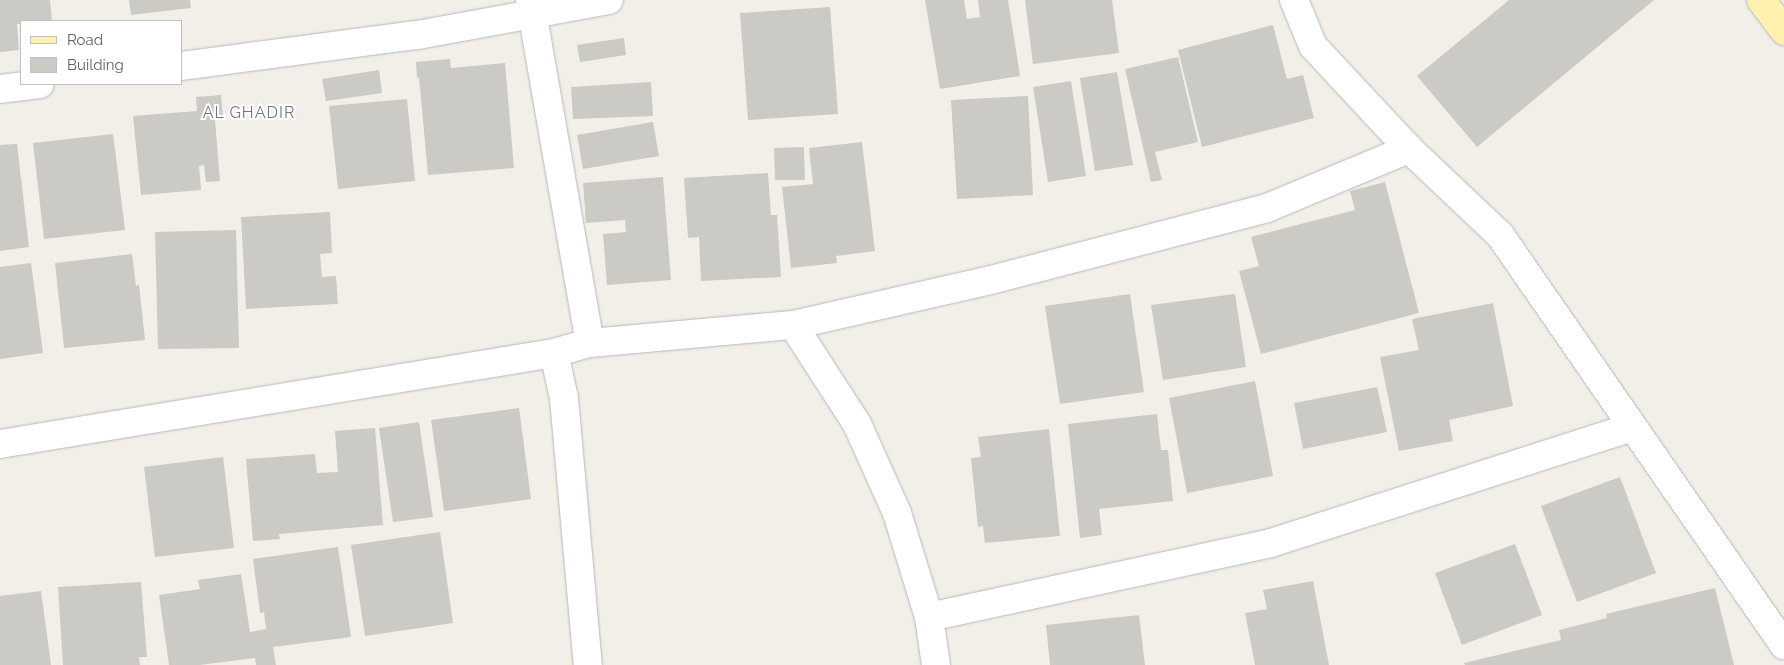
<!DOCTYPE html>
<html>
<head>
<meta charset="utf-8">
<style>
	body { margin:0 }
	#map { position:relative; width:1784px; height:665px; overflow:hidden; background:#f1efe8; font-family:Raleway,sans-serif }
	div>[style] { position:absolute }
	[style*='--x'] { left:calc(var(--x)*1px); top:calc(var(--y)*1px); width:calc(var(--w)*1px); rotate:calc(var(--a)*1deg) }
	.building>* { inset:0; background:#cccac5 }
	.roads { filter:drop-shadow(0 0 1px #b5b8bc) drop-shadow(0 0 1px #b5b8bc) }
	.minor>* { height:28px; margin:-14px; padding:0 14px; transform-origin:14px; border-radius:14px; background:#fff }
	.major>* { height:28px; margin:-14px; padding:0 14px; transform-origin:14px; border-radius:14px; background:#fff2af }
	span { translate:-50% -50%; white-space:nowrap; text-align:center; line-height:1.15; -webkit-text-stroke:4px #fff; paint-order:stroke }
	.neighbourhood-label { font-size:16px; color:#70757a; letter-spacing:1px }
	.legend { position:absolute; left:20px; top:20px; width:162px; height:65px; box-sizing:border-box; background:#fff; border:1px solid #bfc1c3; margin:0; padding:6px 9px; list-style:none; font-size:15px; color:#5f6368 }
	.legend li { display:flex; align-items:center; gap:10px; height:25px }
	.legend b { width:25px; border:1px solid #bfc1c3 }
</style>
</head>
<body>
<div id="map">
	<div class="building">
		<i style="clip-path:polygon(0 0,50px 0,52px 21px,21px 21px,21px 24px,17px 24px,19px 50px,0 52px)"></i>
		<i style="clip-path:polygon(129px 0,190px 0,191px 8px,131px 15px)"></i>
		<i style="clip-path:polygon(925px 0,964px 0,967px 19px,980px 17px,978px 0,1008px 0,1020px 76px,940px 89px)"></i>
		<i style="clip-path:polygon(1025px 0,1112px 0,1119px 53px,1033px 64px)"></i>
		<i style="clip-path:polygon(1509px 0,1654px 0,1477px 147px,1417px 76px)"></i>
		<i style="clip-path:polygon(830px 7px,838px 114px,748px 120px,740px 13px)"></i>
		<i style="clip-path:polygon(1273px 25px,1287px 79px,1303px 75px,1314px 118px,1202px 147px,1178px 50px)"></i>
		<i style="clip-path:polygon(624px 38px,626px 55px,580px 62px,577px 45px)"></i>
		<i style="clip-path:polygon(1178px 57px,1198px 142px,1155px 152px,1162px 180px,1151px 182px,1125px 69px)"></i>
		<i style="clip-path:polygon(450px 59px,451px 68px,505px 63px,514px 168px,428px 175px,419px 77px,417px 78px,416px 62px)"></i>
		<i style="clip-path:polygon(379px 70px,382px 93px,326px 101px,322px 79px)"></i>
		<i style="clip-path:polygon(1117px 72px,1133px 165px,1095px 171px,1080px 78px)"></i>
		<i style="clip-path:polygon(1071px 81px,1086px 176px,1048px 182px,1033px 87px)"></i>
		<i style="clip-path:polygon(651px 82px,653px 116px,573px 119px,571px 87px)"></i>
		<i style="clip-path:polygon(221px 95px,223px 119px,215px 120px,220px 181px,206px 182px,204px 165px,199px 166px,201px 190px,141px 195px,133px 116px,197px 111px,196px 97px)"></i>
		<i style="clip-path:polygon(1028px 96px,1033px 195px,957px 199px,951px 100px)"></i>
		<i style="clip-path:polygon(407px 99px,415px 181px,338px 189px,329px 106px)"></i>
		<i style="clip-path:polygon(653px 122px,659px 156px,583px 169px,577px 135px)"></i>
		<i style="clip-path:polygon(113px 134px,125px 230px,44px 239px,33px 143px)"></i>
		<i style="clip-path:polygon(862px 142px,875px 251px,836px 256px,837px 263px,791px 268px,782px 187px,813px 184px,809px 148px)"></i>
		<i style="clip-path:polygon(17px 144px,29px 247px,0 251px,0 145px)"></i>
		<i style="clip-path:polygon(804px 147px,805px 180px,775px 180px,774px 148px)"></i>
		<i style="clip-path:polygon(768px 173px,771px 215px,777px 215px,781px 277px,701px 281px,699px 237px,688px 238px,684px 178px)"></i>
		<i style="clip-path:polygon(663px 177px,671px 280px,607px 285px,603px 234px,626px 232px,625px 220px,586px 223px,583px 183px)"></i>
		<i style="clip-path:polygon(1385px 182px,1419px 313px,1261px 354px,1239px 271px,1259px 266px,1251px 237px,1355px 210px,1350px 191px)"></i>
		<i style="clip-path:polygon(330px 212px,332px 253px,320px 254px,322px 277px,336px 276px,338px 304px,246px 309px,241px 217px)"></i>
		<i style="clip-path:polygon(236px 230px,239px 348px,158px 349px,155px 232px)"></i>
		<i style="clip-path:polygon(132px 254px,136px 286px,139px 285px,145px 340px,64px 348px,55px 263px)"></i>
		<i style="clip-path:polygon(31px 263px,43px 353px,0 359px,0 267px)"></i>
		<i style="clip-path:polygon(1130px 294px,1144px 392px,1060px 404px,1045px 306px)"></i>
		<i style="clip-path:polygon(1235px 294px,1246px 367px,1163px 380px,1151px 305px)"></i>
		<i style="clip-path:polygon(1493px 303px,1513px 406px,1449px 420px,1453px 441px,1399px 451px,1380px 357px,1419px 350px,1412px 319px)"></i>
		<i style="clip-path:polygon(1255px 381px,1273px 476px,1187px 493px,1169px 398px)"></i>
		<i style="clip-path:polygon(1377px 387px,1387px 432px,1303px 449px,1294px 403px)"></i>
		<i style="clip-path:polygon(519px 408px,531px 499px,444px 511px,431px 420px)"></i>
		<i style="clip-path:polygon(1157px 414px,1161px 450px,1168px 450px,1173px 501px,1099px 509px,1102px 535px,1080px 538px,1068px 424px)"></i>
		<i style="clip-path:polygon(419px 422px,433px 517px,393px 522px,379px 428px)"></i>
		<i style="clip-path:polygon(375px 428px,383px 525px,279px 534px,280px 539px,253px 541px,246px 459px,315px 454px,317px 473px,338px 472px,335px 431px)"></i>
		<i style="clip-path:polygon(1049px 429px,1060px 536px,985px 543px,983px 526px,978px 527px,971px 458px,981px 457px,978px 437px)"></i>
		<i style="clip-path:polygon(223px 457px,234px 548px,155px 557px,144px 467px)"></i>
		<i style="clip-path:polygon(1620px 477px,1656px 573px,1577px 602px,1541px 506px)"></i>
		<i style="clip-path:polygon(440px 532px,453px 623px,365px 636px,351px 545px)"></i>
		<i style="clip-path:polygon(1515px 544px,1542px 615px,1462px 645px,1435px 573px)"></i>
		<i style="clip-path:polygon(338px 547px,351px 637px,273px 647px,276px 665px,256px 665px,255px 658px,200px 665px,169px 665px,159px 595px,200px 589px,198px 580px,241px 574px,250px 632px,266px 629px,264px 612px,260px 613px,253px 559px)"></i>
		<i style="clip-path:polygon(1313px 581px,1329px 665px,1255px 665px,1245px 613px,1267px 609px,1263px 590px)"></i>
		<i style="clip-path:polygon(141px 582px,147px 657px,139px 657px,140px 665px,63px 665px,58px 587px)"></i>
		<i style="clip-path:polygon(1715px 588px,1734px 665px,1465px 665px,1464px 663px,1561px 640px,1559px 630px,1607px 618px,1606px 614px)"></i>
		<i style="clip-path:polygon(41px 591px,51px 665px,0 665px,0 596px)"></i>
		<i style="clip-path:polygon(1139px 615px,1145px 665px,1050px 665px,1046px 625px)"></i>
	</div>
	<div class="roads">
		<div class="minor">
			<i style="--x:530;--y:0;--w:348;--a:80.1"></i>
			<i style="--x:1294;--y:0;--w:50;--a:67.6"></i>
			<i style="--x:1313;--y:46;--w:141;--a:47"></i>
			<i style="--x:1409;--y:149;--w:125;--a:43.4"></i>
			<i style="--x:1500;--y:235;--w:499;--a:55.3"></i>
			<i style="--x:181;--y:66;--w:239;--a:-7.5"></i>
			<i style="--x:418;--y:35;--w:194;--a:-10.4"></i>
			<i style="--x:0;--y:89;--w:40;--a:-7.1"></i>
			<i style="--x:793;--y:325;--w:118;--a:57.1"></i>
			<i style="--x:857;--y:424;--w:98;--a:65.8"></i>
			<i style="--x:897;--y:513;--w:109;--a:72.9"></i>
			<i style="--x:929;--y:617;--w:49;--a:81.7"></i>
			<i style="--x:554;--y:353;--w:46;--a:77.5"></i>
			<i style="--x:564;--y:398;--w:268;--a:84.9"></i>
			<i style="--x:0;--y:444;--w:561;--a:-9.33"></i>
			<i style="--x:554;--y:353;--w:37;--a:-16"></i>
			<i style="--x:590;--y:343;--w:204;--a:-5.1"></i>
			<i style="--x:793;--y:325;--w:203;--a:-12.8"></i>
			<i style="--x:991;--y:280;--w:285;--a:-14.6"></i>
			<i style="--x:1267;--y:208;--w:154;--a:-22.6"></i>
			<i style="--x:929;--y:617;--w:350;--a:-12.2"></i>
			<i style="--x:1271;--y:543;--w:379;--a:-17.8"></i>
		</div>
		<div class="major">
			<i style="--x:1761;--y:0;--w:39;--a:53"></i>
		</div>
	</div>
	<div class="neighbourhood-label">
		<span style="left:249px;top:113px">AL GHADIR</span>
	</div>
	<ul class="legend">
	<li><b style="height:6px;background:#fff2af"></b>Road</li>
	<li><b style="height:14px;background:#cccac5"></b>Building</li>
	</ul>
</div>
</body>
</html>
